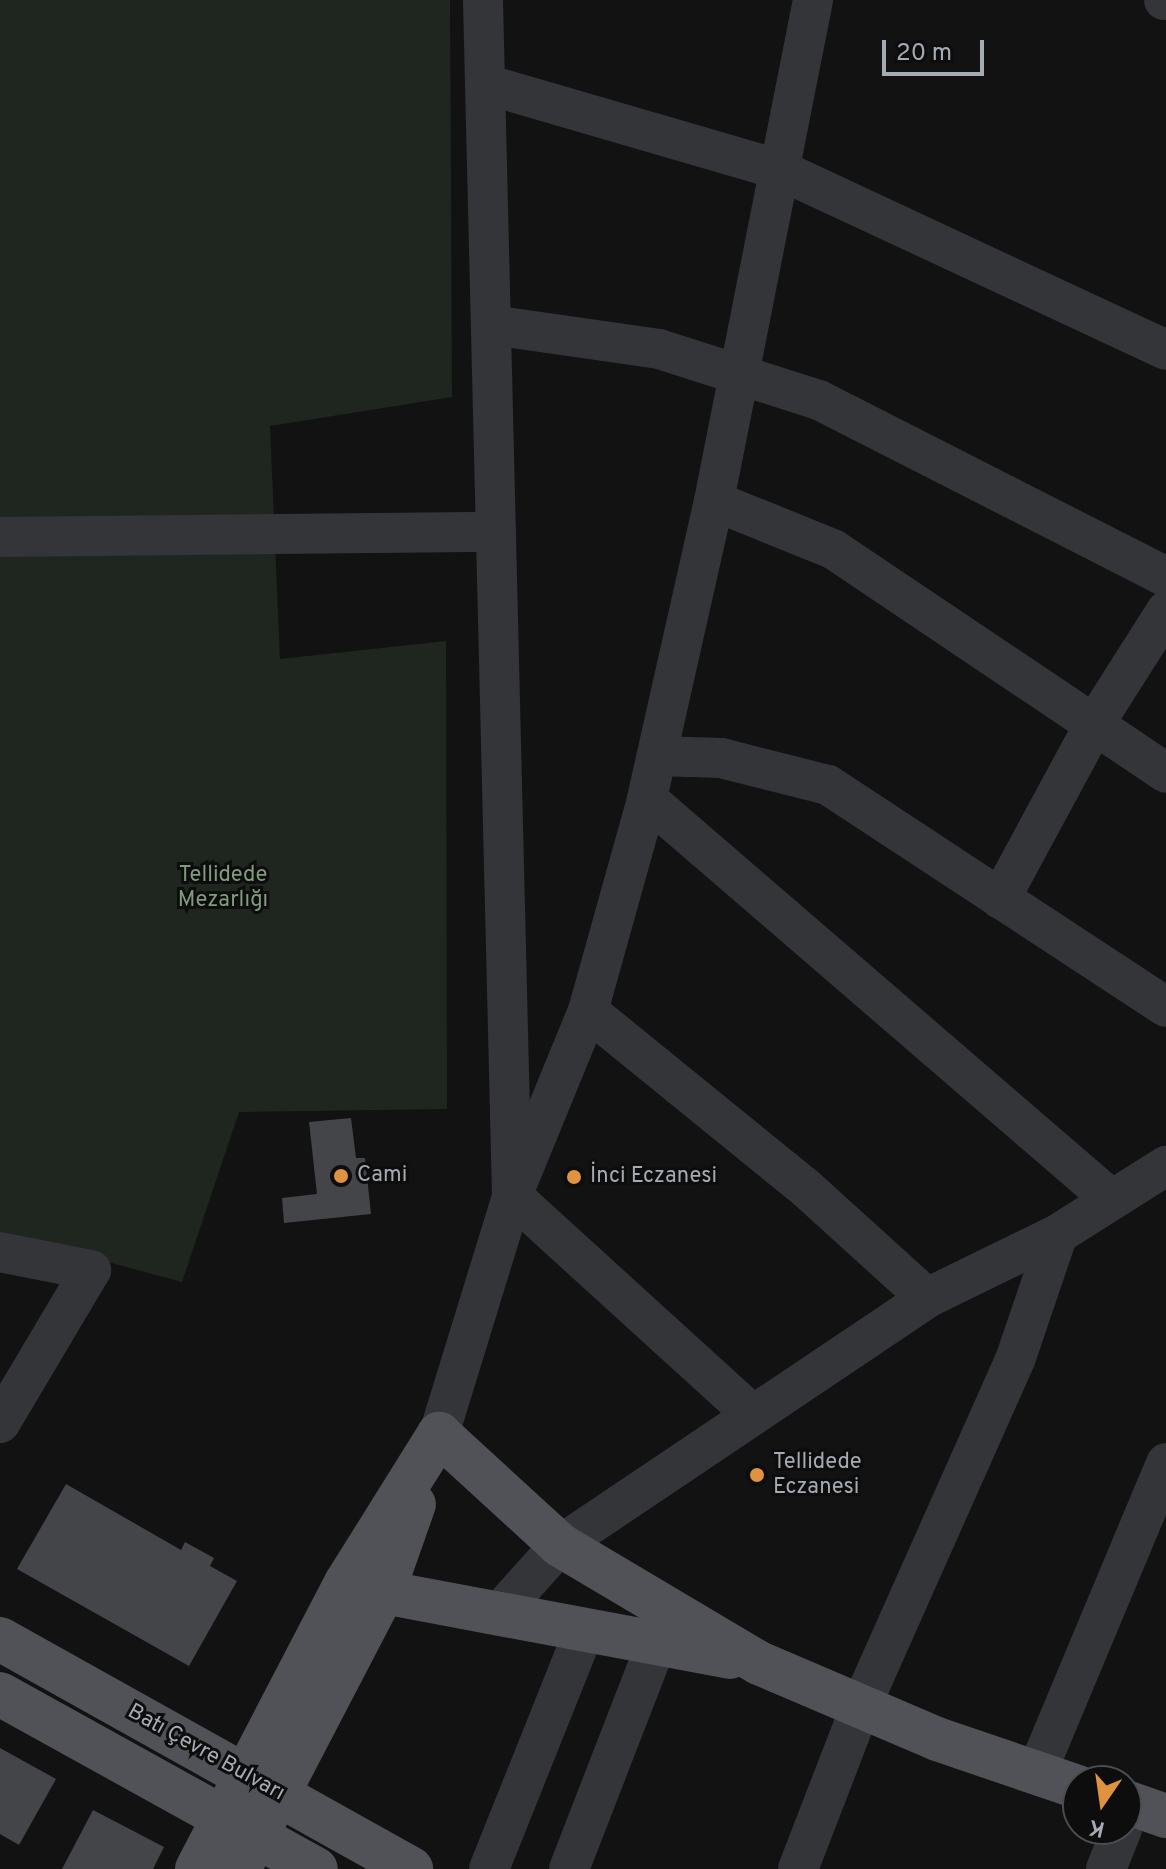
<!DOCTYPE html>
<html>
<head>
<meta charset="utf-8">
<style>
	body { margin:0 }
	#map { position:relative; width:1166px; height:1869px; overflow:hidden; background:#121213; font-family:Overpass,sans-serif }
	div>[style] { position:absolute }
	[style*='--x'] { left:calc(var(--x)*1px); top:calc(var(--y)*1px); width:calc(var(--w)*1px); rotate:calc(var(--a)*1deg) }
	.green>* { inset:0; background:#1f261f }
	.building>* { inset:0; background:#444548 }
	.minor>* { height:40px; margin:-20px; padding:0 20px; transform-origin:20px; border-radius:20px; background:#333538 }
	.major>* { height:44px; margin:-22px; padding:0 22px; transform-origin:22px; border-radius:22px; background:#505257 }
	.dots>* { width:22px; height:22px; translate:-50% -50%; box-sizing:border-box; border:4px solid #0d0d0e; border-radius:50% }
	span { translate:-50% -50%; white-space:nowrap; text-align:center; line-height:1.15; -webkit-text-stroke:6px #0d0d0e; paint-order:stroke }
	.park-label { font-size:22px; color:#809c7d }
	.poi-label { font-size:22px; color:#a5abb2 }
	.left { translate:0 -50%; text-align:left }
	.street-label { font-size:22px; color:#a5abb2 }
	.north { position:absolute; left:1062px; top:1765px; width:80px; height:80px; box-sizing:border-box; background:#0d0d0e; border:2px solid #4a4c50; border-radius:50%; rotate:193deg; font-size:22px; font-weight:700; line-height:32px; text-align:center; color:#a5abb2 }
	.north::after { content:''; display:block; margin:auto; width:28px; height:36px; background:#df923f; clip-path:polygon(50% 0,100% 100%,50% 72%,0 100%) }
	.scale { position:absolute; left:882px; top:40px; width:102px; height:36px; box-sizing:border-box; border:4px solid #a5abb2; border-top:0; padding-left:10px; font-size:24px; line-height:28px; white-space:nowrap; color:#a5abb2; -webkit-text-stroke:6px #0d0d0e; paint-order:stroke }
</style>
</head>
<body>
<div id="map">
	<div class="green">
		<i style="clip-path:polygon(0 0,450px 0,452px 397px,270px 426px,280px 659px,446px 641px,447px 1109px,239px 1112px,182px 1282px,0 1233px)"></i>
	</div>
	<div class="building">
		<i style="clip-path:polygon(351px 1118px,356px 1158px,365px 1158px,371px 1214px,284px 1223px,282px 1198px,317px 1194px,309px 1122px)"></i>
		<i style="clip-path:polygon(66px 1484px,181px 1550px,185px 1542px,214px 1558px,210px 1566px,237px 1581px,189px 1666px,17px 1569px)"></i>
		<i style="clip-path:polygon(0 1748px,56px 1779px,19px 1845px,0 1834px)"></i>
		<i style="clip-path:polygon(93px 1810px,164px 1847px,153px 1869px,62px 1869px)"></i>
	</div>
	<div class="minor">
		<i style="--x:813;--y:0;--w:511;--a:101.18"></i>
		<i style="--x:714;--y:501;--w:305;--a:102.7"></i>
		<i style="--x:647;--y:799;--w:614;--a:40.77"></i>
		<i style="--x:1164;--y:0;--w:2;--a:0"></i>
		<i style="--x:485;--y:84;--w:305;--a:16.2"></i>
		<i style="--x:778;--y:169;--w:428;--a:25"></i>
		<i style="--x:491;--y:325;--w:170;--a:8.1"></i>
		<i style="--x:659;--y:349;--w:168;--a:17.7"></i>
		<i style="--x:819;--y:400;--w:390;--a:27"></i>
		<i style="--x:714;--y:501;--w:128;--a:22"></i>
		<i style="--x:833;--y:549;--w:401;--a:33.9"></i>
		<i style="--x:0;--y:537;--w:496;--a:-0.6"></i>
		<i style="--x:657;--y:756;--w:64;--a:1.8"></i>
		<i style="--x:721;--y:758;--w:110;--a:14.2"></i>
		<i style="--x:828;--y:785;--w:404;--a:33.3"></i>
		<i style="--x:1000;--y:899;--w:200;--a:-61.6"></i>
		<i style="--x:1095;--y:723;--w:133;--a:-57.6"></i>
		<i style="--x:588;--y:1011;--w:220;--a:-74.4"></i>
		<i style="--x:0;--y:1252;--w:93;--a:11.2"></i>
		<i style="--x:91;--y:1270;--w:178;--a:120.7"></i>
		<i style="--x:753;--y:1415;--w:326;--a:-137.7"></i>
		<i style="--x:512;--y:1196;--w:200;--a:-67.7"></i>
		<i style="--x:588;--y:1011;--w:282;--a:39.1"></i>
		<i style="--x:807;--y:1189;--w:162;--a:42.2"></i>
		<i style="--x:439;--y:1434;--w:249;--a:-72.9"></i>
		<i style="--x:512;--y:1196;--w:1196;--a:-91.39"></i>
		<i style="--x:499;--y:1613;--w:91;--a:-48.1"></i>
		<i style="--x:560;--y:1545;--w:442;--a:-33.9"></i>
		<i style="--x:927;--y:1298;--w:146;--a:-26"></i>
		<i style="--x:1058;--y:1234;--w:128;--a:-32.2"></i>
		<i style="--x:1036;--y:1774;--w:337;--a:-67.3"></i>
		<i style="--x:489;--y:1869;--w:258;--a:-68.2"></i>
		<i style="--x:569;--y:1869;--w:243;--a:-68.8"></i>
		<i style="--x:798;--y:1869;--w:173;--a:-68.9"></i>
		<i style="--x:860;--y:1708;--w:381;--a:-66"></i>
		<i style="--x:1015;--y:1360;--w:133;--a:-71.2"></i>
		<i style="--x:1106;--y:1869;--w:43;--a:-68.2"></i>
	</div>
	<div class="major">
		<i style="--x:439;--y:1434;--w:164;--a:42.5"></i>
		<i style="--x:560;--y:1545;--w:231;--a:30.7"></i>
		<i style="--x:759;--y:1663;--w:194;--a:23.1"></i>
		<i style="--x:937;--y:1739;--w:149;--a:18.8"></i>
		<i style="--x:383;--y:1592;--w:353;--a:10.6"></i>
		<i style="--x:0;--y:1639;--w:471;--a:29.2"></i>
		<i style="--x:0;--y:1694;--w:361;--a:29"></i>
		<i style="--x:1126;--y:1802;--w:42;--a:19.3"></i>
		<i style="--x:197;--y:1869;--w:322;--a:-62.5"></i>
		<i style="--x:346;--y:1583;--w:176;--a:-58"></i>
		<i style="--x:239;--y:1869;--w:312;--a:-62.5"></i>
		<i style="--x:383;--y:1592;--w:93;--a:-70.6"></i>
	</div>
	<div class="dots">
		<i style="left:341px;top:1176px;background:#df923f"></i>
		<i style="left:574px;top:1177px;background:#df923f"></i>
		<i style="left:757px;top:1475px;background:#df923f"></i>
	</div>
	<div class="park-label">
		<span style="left:223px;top:888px">Tellidede<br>Mezarlığı</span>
	</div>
	<div class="poi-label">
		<span class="left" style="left:357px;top:1176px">Cami</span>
		<span class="left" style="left:590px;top:1177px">İnci Eczanesi</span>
		<span class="left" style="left:773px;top:1475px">Tellidede<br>Eczanesi</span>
	</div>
	<div class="street-label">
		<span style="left:206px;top:1753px;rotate:29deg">Batı Çevre Bulvarı</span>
	</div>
	<div class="north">K</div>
	<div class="scale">20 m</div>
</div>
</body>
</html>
